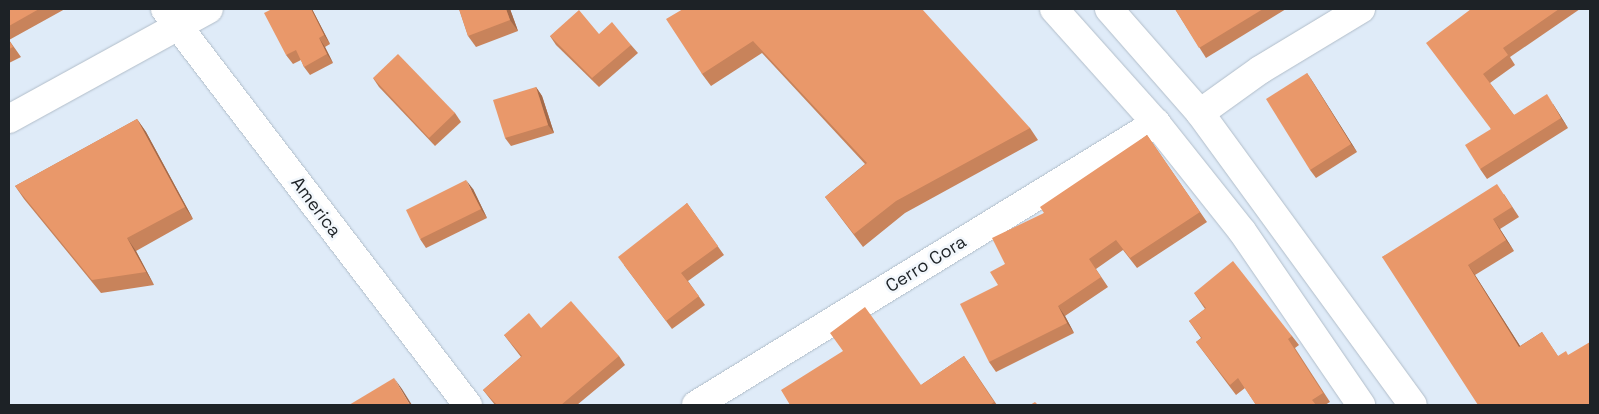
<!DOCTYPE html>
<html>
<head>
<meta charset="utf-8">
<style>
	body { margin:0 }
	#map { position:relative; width:1599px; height:414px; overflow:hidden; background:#dfebf8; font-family:"Space Grotesk",sans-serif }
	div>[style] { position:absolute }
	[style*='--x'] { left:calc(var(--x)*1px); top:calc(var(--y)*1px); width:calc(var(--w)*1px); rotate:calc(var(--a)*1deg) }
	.roads { filter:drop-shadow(0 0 1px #b1bdc9) drop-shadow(0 0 1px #b1bdc9) }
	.street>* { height:28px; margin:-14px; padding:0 14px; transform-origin:14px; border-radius:14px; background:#fff }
	.highway>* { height:28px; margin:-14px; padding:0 14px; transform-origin:14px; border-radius:14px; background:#fff }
	.wall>* { inset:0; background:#c8835b }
	.shaded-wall>* { inset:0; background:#a36a4a }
	.building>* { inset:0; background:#e9986a }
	span { translate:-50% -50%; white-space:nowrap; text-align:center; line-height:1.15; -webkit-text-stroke:5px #f2f7fc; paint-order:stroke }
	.street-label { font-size:18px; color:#1d2226 }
	.frame { position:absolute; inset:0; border:10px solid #1d2226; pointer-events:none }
</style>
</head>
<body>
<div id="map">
	<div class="roads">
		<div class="street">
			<i style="--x:165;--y:9;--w:499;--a:52.6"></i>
			<i style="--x:1200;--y:113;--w:74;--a:-35.6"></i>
			<i style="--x:1260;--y:70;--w:118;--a:-31.1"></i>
			<i style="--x:9;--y:119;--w:228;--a:-28.8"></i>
			<i style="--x:696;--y:405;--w:540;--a:-31.51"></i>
		</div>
		<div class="highway">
			<i style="--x:1054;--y:9;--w:153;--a:48.2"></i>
			<i style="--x:1156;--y:123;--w:138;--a:51.5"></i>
			<i style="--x:1242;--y:231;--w:211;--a:55.6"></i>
			<i style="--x:1109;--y:9;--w:138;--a:48.8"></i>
			<i style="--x:1200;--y:113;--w:361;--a:53.9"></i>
		</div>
	</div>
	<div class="wall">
		<i style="clip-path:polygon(9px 9px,65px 9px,9px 40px,21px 57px,9px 63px)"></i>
		<i style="clip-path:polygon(312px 9px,330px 44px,325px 47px,333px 63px,310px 75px,304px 67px,301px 60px,293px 64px,286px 55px)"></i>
		<i style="clip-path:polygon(459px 9px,510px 9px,518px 31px,476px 47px,468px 36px)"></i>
		<i style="clip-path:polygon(683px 9px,1030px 128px,1038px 140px,905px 213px,863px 247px,825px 197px,865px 164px,762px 53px,711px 86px,702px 74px)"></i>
		<i style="clip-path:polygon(1175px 9px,1286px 9px,1206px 58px)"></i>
		<i style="clip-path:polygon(1471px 9px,1580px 9px,1510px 57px,1515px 65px,1490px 83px,1514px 115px,1553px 104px,1568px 128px,1487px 179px,1480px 169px,1491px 130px)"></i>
		<i style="clip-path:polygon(599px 34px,631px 45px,638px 53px,599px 87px,556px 45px,550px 36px)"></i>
		<i style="clip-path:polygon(1307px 73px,1357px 152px,1316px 178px,1310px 170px)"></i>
		<i style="clip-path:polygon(373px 78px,455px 113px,461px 122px,435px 146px,379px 87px)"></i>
		<i style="clip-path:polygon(536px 87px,542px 96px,554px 133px,511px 146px,505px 138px)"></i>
		<i style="clip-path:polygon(137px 119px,146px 132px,193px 219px,136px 251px,154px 285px,101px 293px,24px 199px,15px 186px)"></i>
		<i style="clip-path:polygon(1147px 135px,1207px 222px,1137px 268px,1123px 250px,1096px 269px,1108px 287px,1065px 316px,1074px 333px,996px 372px,989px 362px,998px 285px,1005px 264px,1044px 213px)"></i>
		<i style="clip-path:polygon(473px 189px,487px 218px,426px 248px,420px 239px)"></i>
		<i style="clip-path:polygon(1504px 194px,1519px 217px,1500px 229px,1514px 251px,1475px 275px,1520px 346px,1542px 332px,1590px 405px,1382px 257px)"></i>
		<i style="clip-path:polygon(687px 203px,724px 255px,688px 281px,705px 305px,672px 329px,624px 265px)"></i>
		<i style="clip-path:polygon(1194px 293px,1292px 336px,1299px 345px,1295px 348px,1330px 402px,1325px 405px,1256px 405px,1245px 388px,1236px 395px,1196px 342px,1201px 338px,1189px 321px,1205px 309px)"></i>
		<i style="clip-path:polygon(541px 328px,619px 356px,625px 365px,577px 405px,495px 405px,483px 390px,521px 357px,504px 335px)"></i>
		<i style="clip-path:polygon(964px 356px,997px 405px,790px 405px,921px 385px)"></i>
	</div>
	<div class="shaded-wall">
		<i style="clip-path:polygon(311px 9px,312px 9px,330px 44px,324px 35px)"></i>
		<i style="clip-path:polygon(506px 9px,510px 9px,518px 31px,510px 20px)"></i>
		<i style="clip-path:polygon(319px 38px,325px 47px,333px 63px,327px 54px)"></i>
		<i style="clip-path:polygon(1307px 73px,1313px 82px,1357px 152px,1351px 144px)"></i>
		<i style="clip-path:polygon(536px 87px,542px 96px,554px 133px,548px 125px)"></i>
		<i style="clip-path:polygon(1547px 94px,1553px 104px,1568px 128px,1561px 118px)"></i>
		<i style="clip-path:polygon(137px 119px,146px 132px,193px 219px,185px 207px)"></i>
		<i style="clip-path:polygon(466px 180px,473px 189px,487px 218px,481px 209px)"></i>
		<i style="clip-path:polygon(1493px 219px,1500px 229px,1514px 251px,1506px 240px)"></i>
		<i style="clip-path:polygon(127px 238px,136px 251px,154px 285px,146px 272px)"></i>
		<i style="clip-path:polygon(1468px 265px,1475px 275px,1527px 357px,1519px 347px)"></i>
		<i style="clip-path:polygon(1058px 306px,1065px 316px,1074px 333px,1067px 323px)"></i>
		<i style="clip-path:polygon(394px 378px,402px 389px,412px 405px,410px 405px)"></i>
	</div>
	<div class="building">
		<i style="clip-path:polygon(9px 9px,39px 9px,9px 26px)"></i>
		<i style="clip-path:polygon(272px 9px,311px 9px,324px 35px,319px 38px,327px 54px,304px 67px,296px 50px,286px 55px,264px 13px)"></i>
		<i style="clip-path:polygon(459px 9px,506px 9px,510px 20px,468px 36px)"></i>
		<i style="clip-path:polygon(683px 9px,922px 9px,1030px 128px,896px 201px,854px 234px,825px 197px,867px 163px,753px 41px,702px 74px,666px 19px)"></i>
		<i style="clip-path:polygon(1175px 9px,1263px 9px,1199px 48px)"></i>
		<i style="clip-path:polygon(1471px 9px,1559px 9px,1503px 48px,1508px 55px,1483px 74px,1514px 115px,1547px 94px,1561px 118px,1480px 169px,1465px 145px,1491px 129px,1426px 43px)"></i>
		<i style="clip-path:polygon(579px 10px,599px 34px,612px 22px,631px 45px,592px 78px,550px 36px)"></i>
		<i style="clip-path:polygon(9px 40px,13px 47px,9px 49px)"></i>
		<i style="clip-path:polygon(398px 54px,455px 113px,429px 138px,373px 78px)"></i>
		<i style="clip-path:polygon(1307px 73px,1351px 144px,1310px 170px,1266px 99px)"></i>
		<i style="clip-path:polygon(536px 87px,548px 125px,505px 138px,493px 100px)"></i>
		<i style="clip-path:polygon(137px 119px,185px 207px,127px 238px,146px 272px,92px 280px,15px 186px)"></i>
		<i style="clip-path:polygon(1147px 135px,1200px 212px,1130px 258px,1116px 240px,1089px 259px,1101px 277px,1058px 306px,1067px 323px,989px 362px,960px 304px,998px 285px,990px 272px,1005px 264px,992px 238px,1044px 213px,1040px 207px)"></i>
		<i style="clip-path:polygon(466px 180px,481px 209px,420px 239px,406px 210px)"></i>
		<i style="clip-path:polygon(1497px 184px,1512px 207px,1493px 219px,1506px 240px,1468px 265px,1519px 347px,1542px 332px,1558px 356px,1566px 351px,1568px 355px,1590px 342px,1590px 405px,1478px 405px,1382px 257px)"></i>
		<i style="clip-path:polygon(687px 203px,718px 246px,681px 273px,699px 296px,666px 321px,618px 257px)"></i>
		<i style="clip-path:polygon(1233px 261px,1292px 336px,1288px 339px,1323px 393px,1312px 400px,1316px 405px,1256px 405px,1238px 378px,1230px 385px,1196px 342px,1202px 338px,1189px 321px,1206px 308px,1194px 293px)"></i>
		<i style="clip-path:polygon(571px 301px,619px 356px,561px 405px,497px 405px,483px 390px,522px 356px,504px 335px,529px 313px,541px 328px)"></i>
		<i style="clip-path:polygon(865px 307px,921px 385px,964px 356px,994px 402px,990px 405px,790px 405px,781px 390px,843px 351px,830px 333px)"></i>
		<i style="clip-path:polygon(394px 378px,410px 405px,349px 405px)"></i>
		<i style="clip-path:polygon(1035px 402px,1038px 405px,1030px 405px)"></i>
	</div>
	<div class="street-label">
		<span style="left:316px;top:207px;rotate:53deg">America</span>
		<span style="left:926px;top:264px;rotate:-32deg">Cerro Cora</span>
	</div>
	<div class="frame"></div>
</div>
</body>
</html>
